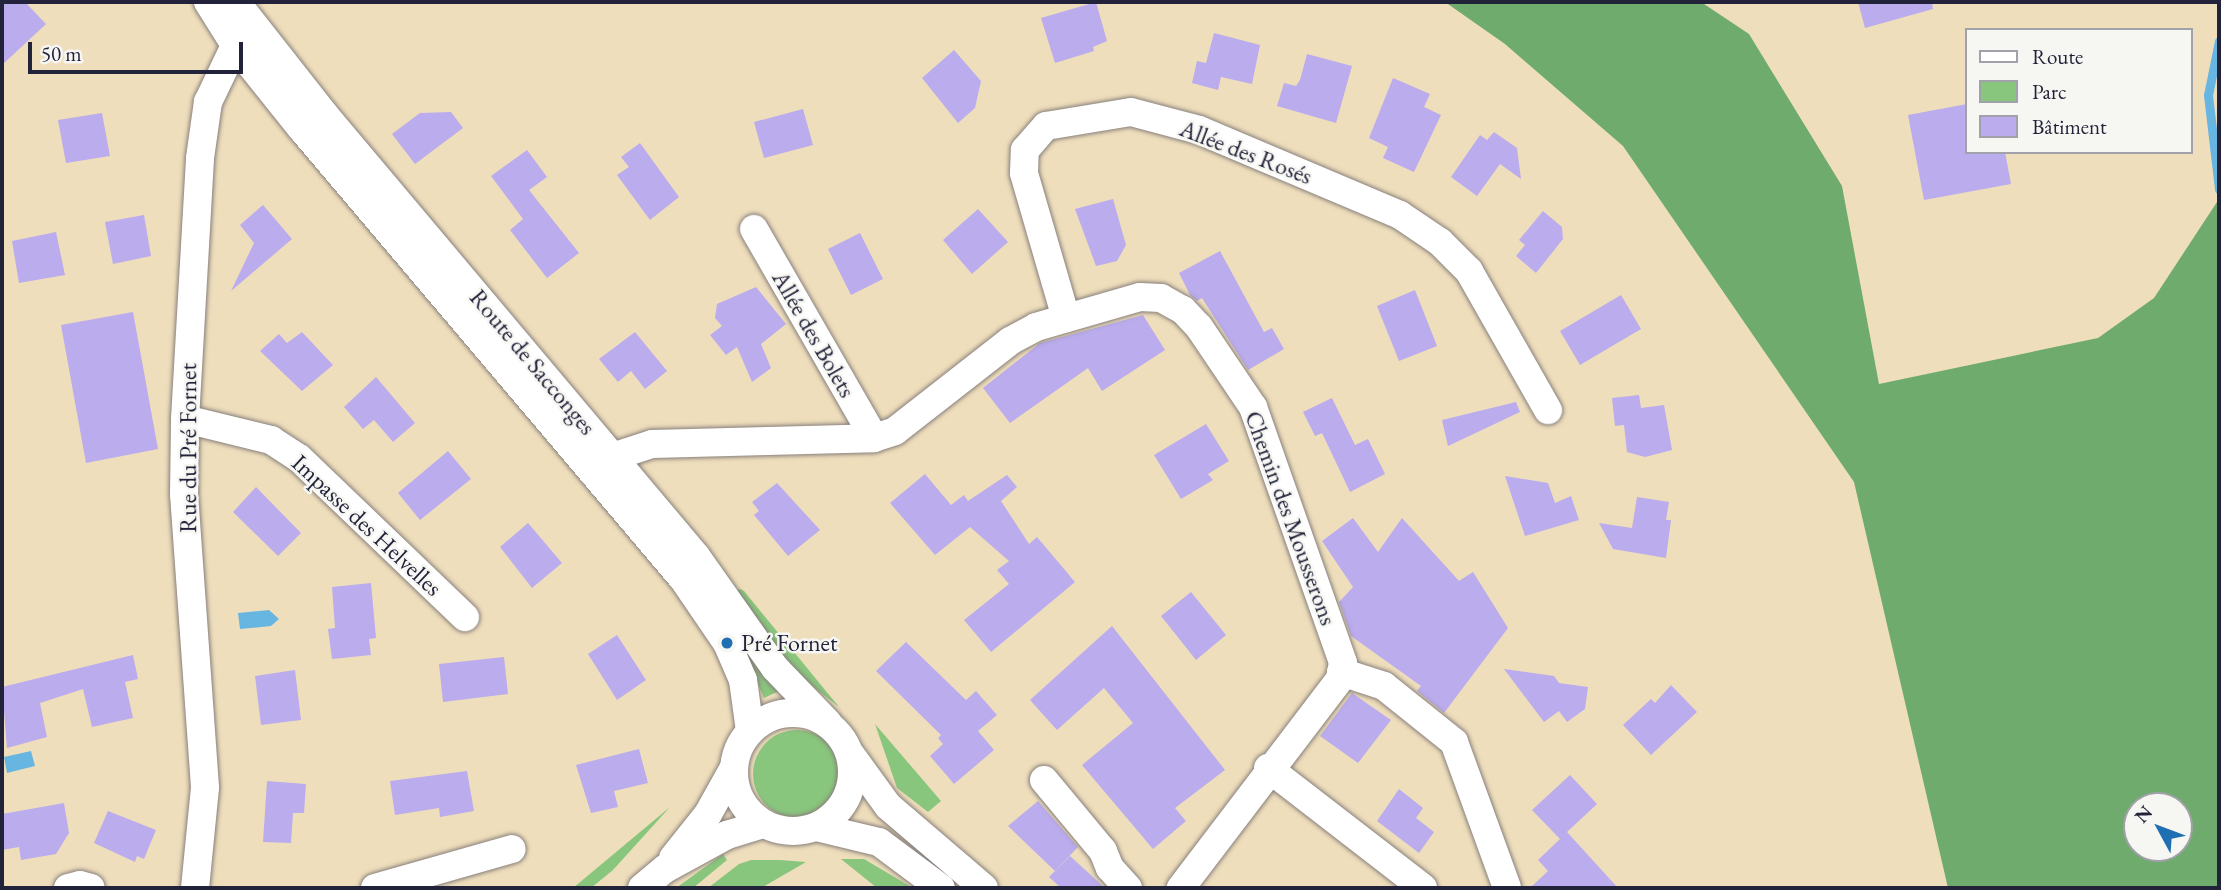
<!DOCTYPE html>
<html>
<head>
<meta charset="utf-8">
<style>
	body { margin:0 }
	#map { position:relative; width:2221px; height:890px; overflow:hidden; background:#efdebc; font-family:"EB Garamond",serif }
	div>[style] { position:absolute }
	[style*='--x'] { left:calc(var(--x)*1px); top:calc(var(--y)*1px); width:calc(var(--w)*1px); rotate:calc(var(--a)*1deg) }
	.green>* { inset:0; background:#89c67d }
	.round { border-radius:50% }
	.forest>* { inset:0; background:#6eab6c }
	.water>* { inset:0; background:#67b6e1 }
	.stream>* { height:9px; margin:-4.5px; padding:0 4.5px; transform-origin:4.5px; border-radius:4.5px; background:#67b6e1 }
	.building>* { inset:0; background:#baaced }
	.roads { filter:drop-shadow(0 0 2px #88807c) drop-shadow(0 0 2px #88807c) }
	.minor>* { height:28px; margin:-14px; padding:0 14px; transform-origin:14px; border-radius:14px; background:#fff }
	.minor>.ring { margin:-14px; padding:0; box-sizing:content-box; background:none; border:28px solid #fff; border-radius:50% }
	.dots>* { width:19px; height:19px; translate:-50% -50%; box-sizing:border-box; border:4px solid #f6f6f2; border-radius:50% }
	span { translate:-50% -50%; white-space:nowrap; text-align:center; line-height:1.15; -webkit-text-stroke:5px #f6f6f2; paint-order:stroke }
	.street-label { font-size:24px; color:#22223b }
	.poi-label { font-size:24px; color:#22223b }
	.left { translate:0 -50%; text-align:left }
	.frame { position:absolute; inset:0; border:4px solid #22223b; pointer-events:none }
	.legend { position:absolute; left:1965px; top:28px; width:228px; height:126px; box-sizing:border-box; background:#f6f6f2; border:2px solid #a1a1a9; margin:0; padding:9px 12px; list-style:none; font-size:21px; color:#22223b }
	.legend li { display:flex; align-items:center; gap:14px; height:35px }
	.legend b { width:35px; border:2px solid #a1a1a9 }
	.north { position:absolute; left:2123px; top:792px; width:70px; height:70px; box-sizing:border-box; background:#f6f6f2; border:2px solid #a1a1a9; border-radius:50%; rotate:311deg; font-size:19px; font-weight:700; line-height:28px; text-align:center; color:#22223b }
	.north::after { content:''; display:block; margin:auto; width:24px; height:32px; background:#1f6fb2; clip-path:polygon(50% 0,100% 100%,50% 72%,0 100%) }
	.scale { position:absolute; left:28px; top:42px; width:215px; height:32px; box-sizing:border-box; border:4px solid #22223b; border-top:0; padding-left:9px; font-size:21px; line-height:24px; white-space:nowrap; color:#22223b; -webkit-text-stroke:5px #f6f6f2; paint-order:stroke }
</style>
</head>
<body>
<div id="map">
	<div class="green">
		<i style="clip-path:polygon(740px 589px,744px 591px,839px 707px,789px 668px,735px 591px)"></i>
		<i style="clip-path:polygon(724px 603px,781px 690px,764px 698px)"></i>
		<i style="clip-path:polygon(875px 724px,941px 801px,928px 812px,897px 788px)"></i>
		<i class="round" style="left:753px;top:730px;width:88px;height:88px"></i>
		<i style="clip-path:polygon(670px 807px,613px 870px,591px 888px,573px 888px)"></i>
		<i style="clip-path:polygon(723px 854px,727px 860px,693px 888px,676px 888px)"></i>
		<i style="clip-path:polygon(841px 859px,864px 859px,913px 888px,877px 888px)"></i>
		<i style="clip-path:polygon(751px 860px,780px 860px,806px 862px,761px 888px,708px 888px,739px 864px)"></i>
	</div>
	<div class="forest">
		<i style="clip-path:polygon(evenodd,1445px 2px,1701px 2px,1749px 34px,1842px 186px,1879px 384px,2098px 338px,2154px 298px,2219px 199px,2219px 888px,1948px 888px,1854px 482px,1623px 146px,1505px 44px,1445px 2px,2137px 806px,2179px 806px,2179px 848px,2137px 848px,2137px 806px)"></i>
	</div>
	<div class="water">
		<i style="clip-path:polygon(269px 610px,279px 619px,271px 626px,240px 629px,238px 613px)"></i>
		<i style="clip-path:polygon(31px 751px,35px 766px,7px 773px,4px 757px)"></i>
	</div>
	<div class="stream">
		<i style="--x:2219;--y:41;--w:55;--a:101.5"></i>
		<i style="--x:2208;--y:95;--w:95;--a:83.3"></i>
	</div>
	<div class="building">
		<i style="clip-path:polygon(2px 2px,25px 2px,46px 24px,2px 65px)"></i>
		<i style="clip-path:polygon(1096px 2px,1107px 41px,1093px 47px,1094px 51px,1055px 63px,1041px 18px)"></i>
		<i style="clip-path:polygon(1858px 2px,1932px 2px,1933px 9px,1865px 28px)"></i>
		<i style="clip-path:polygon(1214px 33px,1260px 45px,1252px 84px,1221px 77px,1218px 90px,1192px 83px,1197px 61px,1206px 63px)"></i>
		<i style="clip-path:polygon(954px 50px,981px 81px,975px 108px,958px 123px,922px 78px)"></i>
		<i style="clip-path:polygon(1307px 54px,1352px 66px,1336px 123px,1277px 106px,1284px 83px,1296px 86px,1300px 80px)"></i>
		<i style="clip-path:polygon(1393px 78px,1430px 94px,1424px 107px,1441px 115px,1414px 172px,1383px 158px,1388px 147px,1369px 138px)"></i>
		<i style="clip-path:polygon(1967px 104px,1967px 152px,2005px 152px,2011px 184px,1924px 200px,1908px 115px)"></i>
		<i style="clip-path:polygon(803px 109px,813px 145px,764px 158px,754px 122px)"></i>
		<i style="clip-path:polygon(451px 112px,463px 128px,415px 164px,392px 134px,420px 113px)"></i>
		<i style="clip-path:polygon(102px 113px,110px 156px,66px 163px,58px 120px)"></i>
		<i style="clip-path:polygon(1494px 132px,1517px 148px,1521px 179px,1500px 164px,1477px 196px,1451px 177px,1480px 135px,1487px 140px)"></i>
		<i style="clip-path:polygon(640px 143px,679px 197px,650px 220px,617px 175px,629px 167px,621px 157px)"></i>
		<i style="clip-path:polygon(527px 150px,547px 177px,529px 190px,579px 253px,547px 278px,510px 230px,523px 219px,491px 176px)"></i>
		<i style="clip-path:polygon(1113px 199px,1126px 245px,1117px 261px,1096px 266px,1075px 209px)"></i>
		<i style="clip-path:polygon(263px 205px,292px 239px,231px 291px,254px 243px,240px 225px)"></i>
		<i style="clip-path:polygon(978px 209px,1008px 242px,972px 274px,943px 240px)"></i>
		<i style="clip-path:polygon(1543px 211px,1562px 227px,1563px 239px,1536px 273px,1516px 256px,1525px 245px,1519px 240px)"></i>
		<i style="clip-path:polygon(144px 215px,151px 256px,113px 264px,105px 222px)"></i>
		<i style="clip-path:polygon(56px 232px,65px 275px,19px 283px,12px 241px)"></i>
		<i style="clip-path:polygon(860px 233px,883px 279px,851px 295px,828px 249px)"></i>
		<i style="clip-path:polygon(1220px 251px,1264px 332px,1272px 328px,1284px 349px,1248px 370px,1202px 298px,1197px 301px,1190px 295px,1179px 273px)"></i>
		<i style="clip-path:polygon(756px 287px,786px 324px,761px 344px,771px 368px,752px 382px,737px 347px,726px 355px,710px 335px,722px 326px,715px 318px,717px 304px)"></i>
		<i style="clip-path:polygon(1415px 290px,1437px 346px,1399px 361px,1377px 306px)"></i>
		<i style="clip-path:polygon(1621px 295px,1641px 329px,1580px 365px,1560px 331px)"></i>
		<i style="clip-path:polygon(133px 312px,158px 449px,86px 463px,61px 325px)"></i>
		<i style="clip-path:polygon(1143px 315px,1165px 350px,1102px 391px,1088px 368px,1010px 423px,983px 388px,1040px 343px)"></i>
		<i style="clip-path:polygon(302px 332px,333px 365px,302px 391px,260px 351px,279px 334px,287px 343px)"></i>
		<i style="clip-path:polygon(635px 332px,667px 371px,645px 389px,631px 371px,618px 382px,599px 359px)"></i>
		<i style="clip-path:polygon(376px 377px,415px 423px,393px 442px,374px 420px,363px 429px,344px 407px)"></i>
		<i style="clip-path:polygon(1639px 395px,1641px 408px,1664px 405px,1672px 450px,1645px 457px,1627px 452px,1624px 425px,1615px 426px,1612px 398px)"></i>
		<i style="clip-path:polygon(1332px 398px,1355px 445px,1368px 439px,1385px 474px,1350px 492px,1322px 433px,1315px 436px,1303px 412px)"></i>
		<i style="clip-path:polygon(1516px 402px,1520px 412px,1448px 446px,1442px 420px)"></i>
		<i style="clip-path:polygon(1206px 424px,1229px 461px,1208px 474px,1213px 480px,1181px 499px,1154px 455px)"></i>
		<i style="clip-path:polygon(448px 451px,471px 479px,420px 520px,398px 493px)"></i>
		<i style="clip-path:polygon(925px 474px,951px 505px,964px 495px,968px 501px,1007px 475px,1017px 487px,1001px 501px,1029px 544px,1037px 537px,1075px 582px,991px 652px,964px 620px,1009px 584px,997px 570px,1009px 561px,970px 527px,935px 555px,890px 503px)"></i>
		<i style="clip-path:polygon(1505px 476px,1548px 483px,1555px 503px,1571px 496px,1579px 520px,1525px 536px)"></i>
		<i style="clip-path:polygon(777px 483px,820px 530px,788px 556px,754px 515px,759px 511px,752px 502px)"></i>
		<i style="clip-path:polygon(256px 487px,301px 533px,278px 556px,233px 512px)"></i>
		<i style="clip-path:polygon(1637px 497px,1669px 502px,1666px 520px,1671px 520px,1666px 558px,1613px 549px,1599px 523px,1632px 528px)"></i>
		<i style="clip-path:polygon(1353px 518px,1378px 552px,1402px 518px,1459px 581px,1473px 572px,1508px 628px,1444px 713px,1417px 691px,1421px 686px,1351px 636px,1339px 602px,1353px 587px,1322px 541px)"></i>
		<i style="clip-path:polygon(528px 523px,562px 563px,532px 588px,500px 547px)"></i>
		<i style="clip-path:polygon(371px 583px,376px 638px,369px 639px,371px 655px,332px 659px,328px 629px,335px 628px,332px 587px)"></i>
		<i style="clip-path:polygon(1191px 592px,1226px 635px,1196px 660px,1161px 616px)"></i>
		<i style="clip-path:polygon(1112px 626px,1225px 770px,1175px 808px,1186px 821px,1153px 849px,1082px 765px,1133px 723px,1104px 688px,1057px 730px,1030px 700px)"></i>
		<i style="clip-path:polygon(617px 635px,646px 680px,617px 700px,588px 654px)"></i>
		<i style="clip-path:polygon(906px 642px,966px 700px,976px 691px,997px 715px,978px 731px,994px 750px,954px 784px,930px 756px,943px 744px,938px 738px,941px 735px,876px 671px)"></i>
		<i style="clip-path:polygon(133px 655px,138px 679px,125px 682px,133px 718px,92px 727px,83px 689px,40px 703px,47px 737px,7px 748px,2px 687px)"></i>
		<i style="clip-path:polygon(504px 657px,508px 694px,443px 702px,439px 664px)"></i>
		<i style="clip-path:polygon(1504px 669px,1554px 676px,1559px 683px,1588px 687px,1585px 709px,1567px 722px,1559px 711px,1544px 722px)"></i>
		<i style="clip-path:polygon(295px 670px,301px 720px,261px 725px,255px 676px)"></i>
		<i style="clip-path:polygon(1671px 685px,1697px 712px,1651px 755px,1623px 725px,1651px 699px,1655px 703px)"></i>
		<i style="clip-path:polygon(1352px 693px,1391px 720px,1358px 763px,1320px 736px)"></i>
		<i style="clip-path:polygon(639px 749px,648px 783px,614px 791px,618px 807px,591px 813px,576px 765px)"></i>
		<i style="clip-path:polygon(467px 771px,474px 811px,440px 817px,439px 808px,395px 815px,390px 781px)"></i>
		<i style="clip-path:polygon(1570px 775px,1597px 804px,1567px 832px,1618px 888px,1530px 888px,1548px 871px,1538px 860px,1560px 839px,1532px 810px)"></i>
		<i style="clip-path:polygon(267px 781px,306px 784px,304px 813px,293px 813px,291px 843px,263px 842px)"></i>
		<i style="clip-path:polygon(1399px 789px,1423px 808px,1416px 818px,1434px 832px,1419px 853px,1377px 821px)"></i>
		<i style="clip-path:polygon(1038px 801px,1078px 847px,1055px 871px,1008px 826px)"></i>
		<i style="clip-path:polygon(64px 803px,69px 833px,56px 854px,21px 860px,19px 847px,2px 850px,2px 814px)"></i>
		<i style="clip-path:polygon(108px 811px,156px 830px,144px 859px,137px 856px,135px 862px,94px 843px)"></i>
		<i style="clip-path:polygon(1070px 856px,1105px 888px,1061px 888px,1049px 877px)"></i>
	</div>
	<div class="roads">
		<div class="minor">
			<i style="--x:208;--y:2;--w:54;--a:57.8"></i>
			<i style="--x:237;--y:48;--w:104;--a:51.3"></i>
			<i style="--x:302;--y:129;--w:591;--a:49.74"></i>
			<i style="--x:684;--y:580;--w:76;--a:55.7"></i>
			<i style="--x:727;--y:643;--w:40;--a:66.6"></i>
			<i style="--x:743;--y:680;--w:51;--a:82.2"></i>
			<i style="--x:236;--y:2;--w:142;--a:51.8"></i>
			<i style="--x:324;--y:114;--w:578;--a:49.92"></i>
			<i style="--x:696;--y:556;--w:137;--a:54.8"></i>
			<i style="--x:775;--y:668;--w:76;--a:46.1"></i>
			<i style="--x:754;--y:229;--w:241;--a:60.1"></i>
			<i style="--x:1066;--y:318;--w:151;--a:-106.2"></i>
			<i style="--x:1024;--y:173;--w:23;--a:-88"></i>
			<i style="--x:1025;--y:150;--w:32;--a:-49"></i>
			<i style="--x:1046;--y:126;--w:86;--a:-9.4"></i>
			<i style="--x:1131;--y:112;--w:70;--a:14.8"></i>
			<i style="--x:1199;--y:130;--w:218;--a:22.9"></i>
			<i style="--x:1400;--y:215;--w:48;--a:34"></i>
			<i style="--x:1440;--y:242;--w:41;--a:45"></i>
			<i style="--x:1469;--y:271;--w:160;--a:60.4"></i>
			<i style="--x:185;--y:419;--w:89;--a:13.7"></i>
			<i style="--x:271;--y:440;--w:33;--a:33"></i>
			<i style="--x:299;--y:458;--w:230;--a:43.8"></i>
			<i style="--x:612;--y:457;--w:42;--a:-18"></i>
			<i style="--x:652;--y:444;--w:222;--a:-1.5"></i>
			<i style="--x:874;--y:438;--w:22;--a:-18"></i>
			<i style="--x:895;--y:431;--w:146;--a:-38"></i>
			<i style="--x:1010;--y:341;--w:30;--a:-28"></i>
			<i style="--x:1036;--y:327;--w:108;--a:-16.1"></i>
			<i style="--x:1140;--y:297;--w:21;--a:3"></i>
			<i style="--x:1161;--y:298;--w:25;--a:29"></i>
			<i style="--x:1183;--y:310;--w:23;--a:47"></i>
			<i style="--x:1199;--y:327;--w:97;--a:56"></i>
			<i style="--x:1253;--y:407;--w:271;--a:70.6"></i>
			<i style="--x:1343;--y:663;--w:16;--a:101"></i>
			<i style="--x:1340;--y:679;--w:263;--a:127.3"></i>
			<i style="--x:1341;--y:672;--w:45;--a:18"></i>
			<i style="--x:1384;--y:686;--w:90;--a:38.7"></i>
			<i style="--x:1454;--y:742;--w:155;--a:70"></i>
			<i class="ring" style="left:734px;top:713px;width:90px;height:90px"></i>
			<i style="--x:851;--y:755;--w:63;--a:54"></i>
			<i style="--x:888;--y:806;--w:126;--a:40.5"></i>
			<i style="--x:1268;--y:768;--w:196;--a:37.7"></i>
			<i style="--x:1044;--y:780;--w:92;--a:50.3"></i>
			<i style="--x:1103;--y:851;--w:18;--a:68"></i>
			<i style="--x:1110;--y:868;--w:27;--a:48"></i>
			<i style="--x:816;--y:827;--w:65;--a:13.4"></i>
			<i style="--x:879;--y:842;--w:77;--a:36.6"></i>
			<i style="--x:673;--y:858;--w:56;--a:-51.5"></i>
			<i style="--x:708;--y:814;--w:51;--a:-60.9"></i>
			<i style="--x:68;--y:888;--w:12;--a:-14"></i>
			<i style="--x:80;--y:885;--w:11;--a:15"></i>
			<i style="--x:195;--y:888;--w:101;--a:-84.3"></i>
			<i style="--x:205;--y:787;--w:294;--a:-94.1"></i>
			<i style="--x:184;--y:494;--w:75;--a:-89.2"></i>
			<i style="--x:185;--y:419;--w:261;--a:-86.7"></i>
			<i style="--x:200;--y:158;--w:57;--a:-81.9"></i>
			<i style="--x:208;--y:102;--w:76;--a:-64.4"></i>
			<i style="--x:375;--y:888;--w:142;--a:-15.9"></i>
			<i style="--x:642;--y:888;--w:30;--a:-40"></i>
			<i style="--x:665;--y:869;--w:71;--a:-28.7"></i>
			<i style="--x:727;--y:835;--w:38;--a:-17"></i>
		</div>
	</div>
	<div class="dots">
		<i style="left:727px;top:643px;background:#1f6fb2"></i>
	</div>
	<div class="street-label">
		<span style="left:1246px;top:152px;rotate:21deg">Allée des Rosés</span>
		<span style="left:814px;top:334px;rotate:60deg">Allée des Bolets</span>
		<span style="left:533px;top:362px;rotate:50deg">Route de Sacconges</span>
		<span style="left:188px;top:448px;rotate:-90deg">Rue du Pré Fornet</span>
		<span style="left:1291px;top:518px;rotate:70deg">Chemin des Mousserons</span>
		<span style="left:367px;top:525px;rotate:43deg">Impasse des Helvelles</span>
	</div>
	<div class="poi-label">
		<span class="left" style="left:741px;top:643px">Pré Fornet</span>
	</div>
	<div class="frame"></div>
	<ul class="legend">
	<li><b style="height:9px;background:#fff"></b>Route</li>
	<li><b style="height:19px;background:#89c67d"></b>Parc</li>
	<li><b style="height:19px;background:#baaced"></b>Bâtiment</li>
	</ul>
	<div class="north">N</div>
	<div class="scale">50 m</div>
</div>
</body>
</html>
